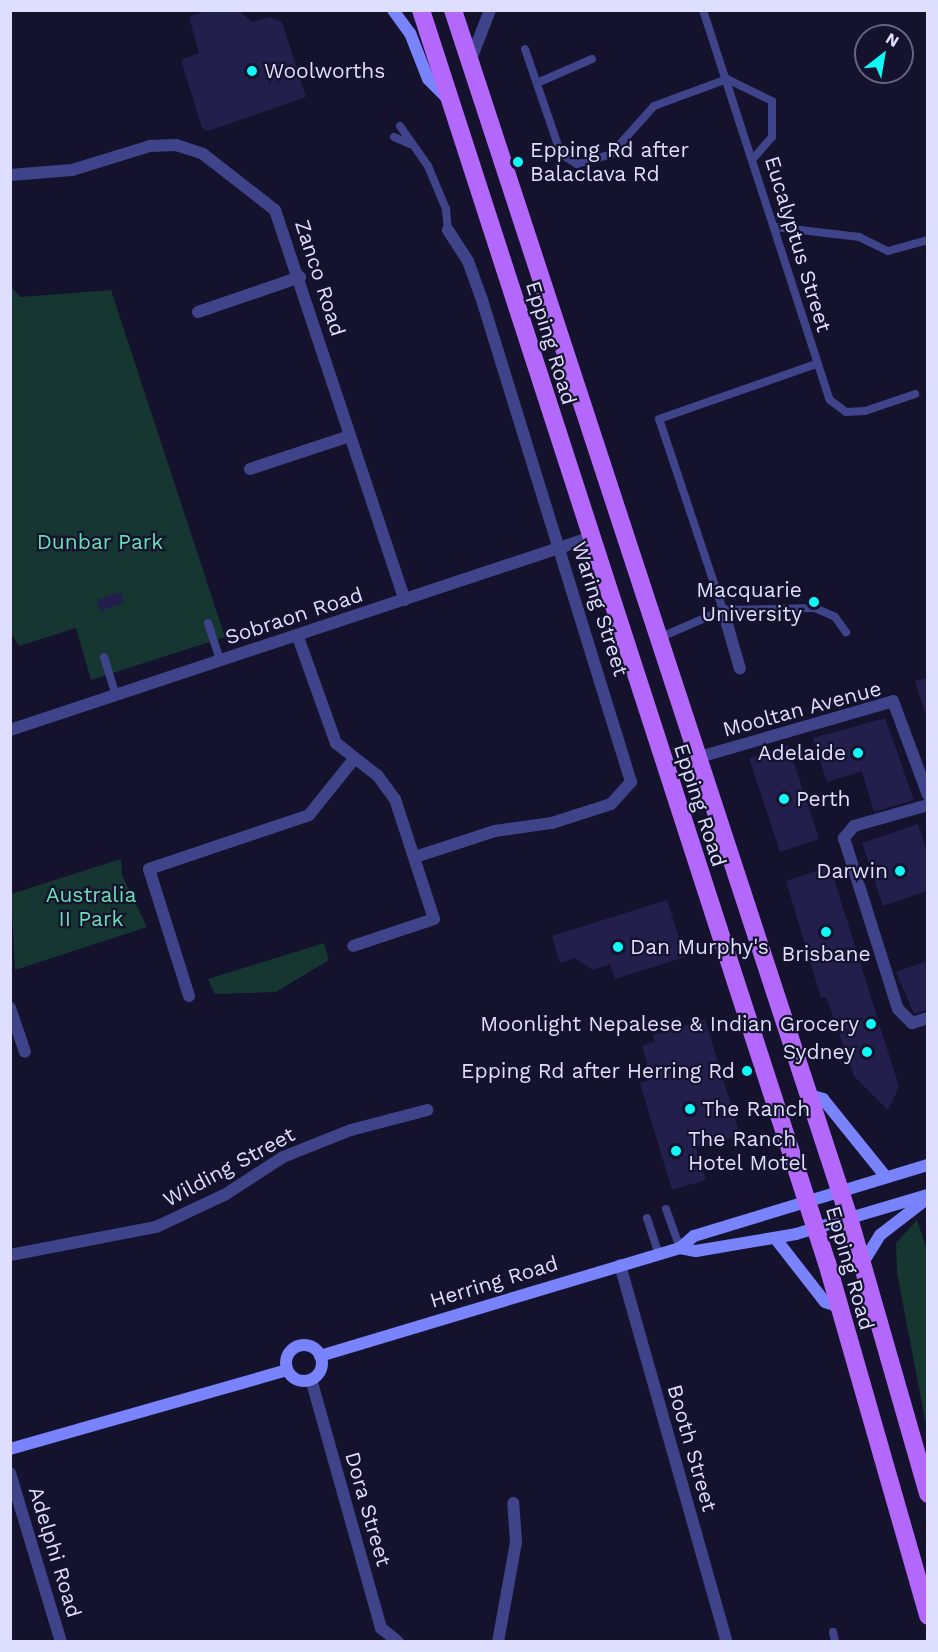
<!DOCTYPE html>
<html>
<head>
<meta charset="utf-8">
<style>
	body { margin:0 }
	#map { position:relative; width:938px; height:1652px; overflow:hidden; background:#14122c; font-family:"Work Sans",sans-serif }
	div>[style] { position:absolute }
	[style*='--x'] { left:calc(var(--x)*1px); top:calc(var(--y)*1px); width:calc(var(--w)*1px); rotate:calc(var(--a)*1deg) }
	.green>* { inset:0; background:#153631 }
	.building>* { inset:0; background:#231f4d }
	.lane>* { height:8px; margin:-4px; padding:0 4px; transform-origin:4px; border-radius:4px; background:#3f448a }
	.street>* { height:12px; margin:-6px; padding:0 6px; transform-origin:6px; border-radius:6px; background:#3f448a }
	.secondary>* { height:12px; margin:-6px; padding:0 6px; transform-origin:6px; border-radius:6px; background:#7883fc }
	.secondary>.ring { margin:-6px; padding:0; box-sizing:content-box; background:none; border:12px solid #7883fc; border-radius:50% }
	.primary>* { height:18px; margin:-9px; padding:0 9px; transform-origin:9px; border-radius:9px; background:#b468fb }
	.dots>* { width:16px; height:16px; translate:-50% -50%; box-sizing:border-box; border:3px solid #14122c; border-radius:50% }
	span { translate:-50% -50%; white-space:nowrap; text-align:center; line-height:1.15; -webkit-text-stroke:4.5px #14122c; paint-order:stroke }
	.poi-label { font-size:21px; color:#dedefe }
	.left { translate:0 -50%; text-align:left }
	.right { translate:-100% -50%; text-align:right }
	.street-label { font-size:21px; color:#dedefe }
	.park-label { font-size:21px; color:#6adfb4 }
	.frame { position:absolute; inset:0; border:12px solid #dedefe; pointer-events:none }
	.north { position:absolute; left:854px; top:24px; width:60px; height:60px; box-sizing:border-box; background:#14122c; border:2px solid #656480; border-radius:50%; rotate:31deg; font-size:16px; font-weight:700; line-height:24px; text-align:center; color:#dedefe }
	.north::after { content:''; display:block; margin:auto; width:21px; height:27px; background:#0ff9f6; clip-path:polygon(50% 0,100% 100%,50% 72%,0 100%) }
</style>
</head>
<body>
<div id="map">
	<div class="green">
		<i style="clip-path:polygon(11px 286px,20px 297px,111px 290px,225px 637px,91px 680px,76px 628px,19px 646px,11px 634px)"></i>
		<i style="clip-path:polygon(121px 859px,122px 875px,147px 927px,15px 970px,11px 894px)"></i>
		<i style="clip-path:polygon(324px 943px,329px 960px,276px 992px,215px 994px,208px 979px)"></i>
		<i style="clip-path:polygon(917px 1220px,928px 1253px,927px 1430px,897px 1273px,896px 1243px)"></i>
	</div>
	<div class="building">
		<i style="clip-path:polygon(208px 10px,238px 10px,252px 22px,270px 17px,282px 22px,306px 97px,208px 131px,202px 128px,181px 60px,199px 53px,189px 17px)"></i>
		<i style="clip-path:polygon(120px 592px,124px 603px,100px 611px,97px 600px)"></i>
		<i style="clip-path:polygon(927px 678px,927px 712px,925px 712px,915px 681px)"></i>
		<i style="clip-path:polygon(885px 718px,914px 800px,874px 812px,862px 771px,827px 782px,813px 738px)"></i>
		<i style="clip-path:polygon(788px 745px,819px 839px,780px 852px,749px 758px)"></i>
		<i style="clip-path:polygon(918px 824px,927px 852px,927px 891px,883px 906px,862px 843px)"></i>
		<i style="clip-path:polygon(830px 866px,899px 1087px,888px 1110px,854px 1076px,826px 997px,821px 998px,786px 881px)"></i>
		<i style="clip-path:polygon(667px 900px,685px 957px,615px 979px,610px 964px,593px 970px,575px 958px,560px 963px,552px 936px)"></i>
		<i style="clip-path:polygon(927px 961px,927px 1010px,914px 1014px,896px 972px)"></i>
		<i style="clip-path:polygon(705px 1019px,740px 1135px,696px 1148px,706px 1180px,672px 1190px,640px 1083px,652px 1079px,642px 1046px,655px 1042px,653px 1035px)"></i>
	</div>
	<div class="lane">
		<i style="--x:703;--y:10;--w:410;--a:72"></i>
		<i style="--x:830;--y:400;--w:20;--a:37"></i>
		<i style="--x:846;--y:412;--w:19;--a:-3"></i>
		<i style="--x:865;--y:411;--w:53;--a:-18.8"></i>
		<i style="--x:525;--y:49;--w:111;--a:71.1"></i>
		<i style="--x:561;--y:154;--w:19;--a:32"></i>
		<i style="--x:577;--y:164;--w:35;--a:-16"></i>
		<i style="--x:611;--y:154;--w:64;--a:-48.1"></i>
		<i style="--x:654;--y:106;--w:78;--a:-20.3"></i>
		<i style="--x:727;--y:79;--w:50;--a:26.1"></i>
		<i style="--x:772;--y:101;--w:36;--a:90"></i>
		<i style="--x:772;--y:137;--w:29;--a:131"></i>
		<i style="--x:537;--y:83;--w:60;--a:-23.6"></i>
		<i style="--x:400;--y:126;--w:49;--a:55"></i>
		<i style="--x:428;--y:166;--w:47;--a:67.3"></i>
		<i style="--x:446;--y:209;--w:21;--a:85"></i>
		<i style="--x:394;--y:137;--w:17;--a:24"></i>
		<i style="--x:775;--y:227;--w:85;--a:6.8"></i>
		<i style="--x:859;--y:237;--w:32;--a:26"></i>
		<i style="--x:888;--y:251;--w:41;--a:-15.4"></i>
		<i style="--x:723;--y:610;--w:201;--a:-108.5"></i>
		<i style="--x:659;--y:419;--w:166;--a:-19.3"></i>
		<i style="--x:208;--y:623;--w:40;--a:72"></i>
		<i style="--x:659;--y:638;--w:70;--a:-23.6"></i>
		<i style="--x:723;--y:610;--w:92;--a:-1.2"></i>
		<i style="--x:815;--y:608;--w:22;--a:24"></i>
		<i style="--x:835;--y:617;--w:19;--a:54"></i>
		<i style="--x:104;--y:657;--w:41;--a:72.9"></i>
		<i style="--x:666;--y:1209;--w:41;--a:70.3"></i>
		<i style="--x:647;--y:1218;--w:38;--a:72"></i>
		<i style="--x:833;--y:1632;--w:10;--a:79"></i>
	</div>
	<div class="street">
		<i style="--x:471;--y:59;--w:53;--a:-68.8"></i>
		<i style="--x:10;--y:175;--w:62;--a:-4.6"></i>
		<i style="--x:72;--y:170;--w:82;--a:-17.1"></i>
		<i style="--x:150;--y:146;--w:26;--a:-2"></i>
		<i style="--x:176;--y:145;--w:28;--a:18"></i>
		<i style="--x:203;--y:154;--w:91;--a:37.9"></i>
		<i style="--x:275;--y:210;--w:411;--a:71.6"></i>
		<i style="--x:198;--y:312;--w:108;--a:-18.9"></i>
		<i style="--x:250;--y:469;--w:105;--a:-18.3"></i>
		<i style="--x:723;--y:610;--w:61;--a:73.9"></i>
		<i style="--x:298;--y:637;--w:113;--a:70.3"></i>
		<i style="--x:336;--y:743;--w:53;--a:38.2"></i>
		<i style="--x:378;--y:776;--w:29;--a:54"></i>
		<i style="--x:395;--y:799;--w:126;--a:72"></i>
		<i style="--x:434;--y:919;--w:85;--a:161.6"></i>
		<i style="--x:10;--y:730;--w:610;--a:-18.35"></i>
		<i style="--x:696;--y:758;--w:205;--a:-16.1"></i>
		<i style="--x:893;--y:701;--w:100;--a:69.6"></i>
		<i style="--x:928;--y:805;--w:77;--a:164.2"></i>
		<i style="--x:854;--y:826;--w:16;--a:130"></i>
		<i style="--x:844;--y:838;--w:179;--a:72.5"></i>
		<i style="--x:898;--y:1009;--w:20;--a:45"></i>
		<i style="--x:912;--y:1023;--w:17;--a:-17"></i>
		<i style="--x:415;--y:857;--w:84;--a:-18"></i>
		<i style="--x:495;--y:831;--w:58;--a:-8"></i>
		<i style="--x:552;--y:823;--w:62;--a:-17.9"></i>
		<i style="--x:611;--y:804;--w:30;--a:-48"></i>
		<i style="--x:631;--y:782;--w:505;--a:-107.18"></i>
		<i style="--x:482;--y:300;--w:41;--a:-109.7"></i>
		<i style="--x:468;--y:261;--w:37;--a:-123"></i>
		<i style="--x:189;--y:996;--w:133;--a:-107.5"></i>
		<i style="--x:149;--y:869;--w:169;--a:-18.6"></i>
		<i style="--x:309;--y:815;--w:72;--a:-51.2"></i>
		<i style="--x:10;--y:1008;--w:46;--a:71.2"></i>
		<i style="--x:10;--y:1255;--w:149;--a:-10.9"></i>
		<i style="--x:156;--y:1227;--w:77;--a:-25.2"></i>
		<i style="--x:226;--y:1194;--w:68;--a:-33"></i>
		<i style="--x:283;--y:1157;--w:73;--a:-21.7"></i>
		<i style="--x:351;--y:1130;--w:79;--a:-14.7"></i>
		<i style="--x:620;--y:1265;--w:392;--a:74.2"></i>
		<i style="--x:311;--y:1379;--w:259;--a:74.3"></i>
		<i style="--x:381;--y:1628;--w:22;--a:39"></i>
		<i style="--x:10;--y:1473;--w:177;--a:73.2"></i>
		<i style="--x:498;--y:1642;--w:102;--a:-79.8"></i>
		<i style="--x:516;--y:1542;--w:39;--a:-94"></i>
	</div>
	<div class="secondary">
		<i style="--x:393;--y:10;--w:29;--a:54"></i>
		<i style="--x:410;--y:33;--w:49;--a:68.6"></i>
		<i style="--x:428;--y:79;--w:30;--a:45"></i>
		<i style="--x:806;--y:1094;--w:18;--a:16"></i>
		<i style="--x:823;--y:1099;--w:100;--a:51.1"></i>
		<i style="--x:775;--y:1238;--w:81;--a:52"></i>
		<i style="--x:825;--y:1302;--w:13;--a:18"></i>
		<i style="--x:680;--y:1248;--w:16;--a:11"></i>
		<i style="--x:696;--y:1251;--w:101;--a:-9.6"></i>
		<i style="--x:796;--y:1234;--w:138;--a:-16.5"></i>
		<i style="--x:862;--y:1264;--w:34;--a:-58"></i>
		<i style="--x:880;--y:1235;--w:61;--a:-37.6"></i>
		<i class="ring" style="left:286px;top:1345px;width:24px;height:24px"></i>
		<i style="--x:320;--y:1356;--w:376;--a:-16.7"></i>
		<i style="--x:680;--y:1248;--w:18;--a:-41"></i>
		<i style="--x:694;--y:1236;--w:245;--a:-16.9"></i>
		<i style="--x:10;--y:1449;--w:288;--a:-15.9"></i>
	</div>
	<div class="primary">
		<i style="--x:421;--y:10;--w:1317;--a:72.05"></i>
		<i style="--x:827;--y:1263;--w:367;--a:74"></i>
		<i style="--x:453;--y:10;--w:1271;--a:71.85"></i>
		<i style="--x:849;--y:1218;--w:287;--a:74"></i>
	</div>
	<div class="dots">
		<i style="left:252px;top:71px;background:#0ff9f6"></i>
		<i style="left:518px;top:162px;background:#0ff9f6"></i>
		<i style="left:814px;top:602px;background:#0ff9f6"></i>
		<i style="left:858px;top:753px;background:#0ff9f6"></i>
		<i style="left:784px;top:799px;background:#0ff9f6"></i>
		<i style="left:900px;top:871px;background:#0ff9f6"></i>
		<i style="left:826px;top:932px;background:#0ff9f6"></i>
		<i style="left:618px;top:947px;background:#0ff9f6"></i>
		<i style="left:871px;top:1024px;background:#0ff9f6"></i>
		<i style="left:867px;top:1052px;background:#0ff9f6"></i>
		<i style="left:747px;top:1071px;background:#0ff9f6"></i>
		<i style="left:690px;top:1109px;background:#0ff9f6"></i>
		<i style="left:676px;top:1151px;background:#0ff9f6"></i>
	</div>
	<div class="poi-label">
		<span class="left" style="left:264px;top:71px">Woolworths</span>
		<span class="left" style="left:530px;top:162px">Epping Rd after<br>Balaclava Rd</span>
		<span class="right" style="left:802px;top:602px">Macquarie<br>University</span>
		<span class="right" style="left:846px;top:753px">Adelaide</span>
		<span class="left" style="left:796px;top:799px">Perth</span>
		<span class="right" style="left:888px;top:871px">Darwin</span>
		<span class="left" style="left:630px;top:947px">Dan Murphy's</span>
		<span style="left:826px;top:954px">Brisbane</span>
		<span class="right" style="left:859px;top:1024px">Moonlight Nepalese &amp; Indian Grocery</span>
		<span class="right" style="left:855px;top:1052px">Sydney</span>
		<span class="right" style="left:735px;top:1071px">Epping Rd after Herring Rd</span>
		<span class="left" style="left:702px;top:1109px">The Ranch</span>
		<span class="left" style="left:688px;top:1151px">The Ranch<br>Hotel Motel</span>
	</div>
	<div class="street-label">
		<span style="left:798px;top:244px;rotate:73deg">Eucalyptus Street</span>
		<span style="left:320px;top:278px;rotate:72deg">Zanco Road</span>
		<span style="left:551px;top:343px;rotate:73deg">Epping Road</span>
		<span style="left:600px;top:609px;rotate:72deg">Waring Street</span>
		<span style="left:294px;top:616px;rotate:-18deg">Sobraon Road</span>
		<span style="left:802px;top:709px;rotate:-15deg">Mooltan Avenue</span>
		<span style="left:700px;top:805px;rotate:72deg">Epping Road</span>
		<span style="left:229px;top:1167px;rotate:-28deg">Wilding Street</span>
		<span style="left:850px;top:1268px;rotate:74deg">Epping Road</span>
		<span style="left:494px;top:1282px;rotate:-17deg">Herring Road</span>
		<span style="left:692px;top:1448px;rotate:74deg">Booth Street</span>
		<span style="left:368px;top:1509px;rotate:74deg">Dora Street</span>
		<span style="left:55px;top:1552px;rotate:73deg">Adelphi Road</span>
	</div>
	<div class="park-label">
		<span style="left:100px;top:542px">Dunbar Park</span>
		<span style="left:91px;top:907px">Australia<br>II Park</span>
	</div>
	<div class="frame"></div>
	<div class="north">N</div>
</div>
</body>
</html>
